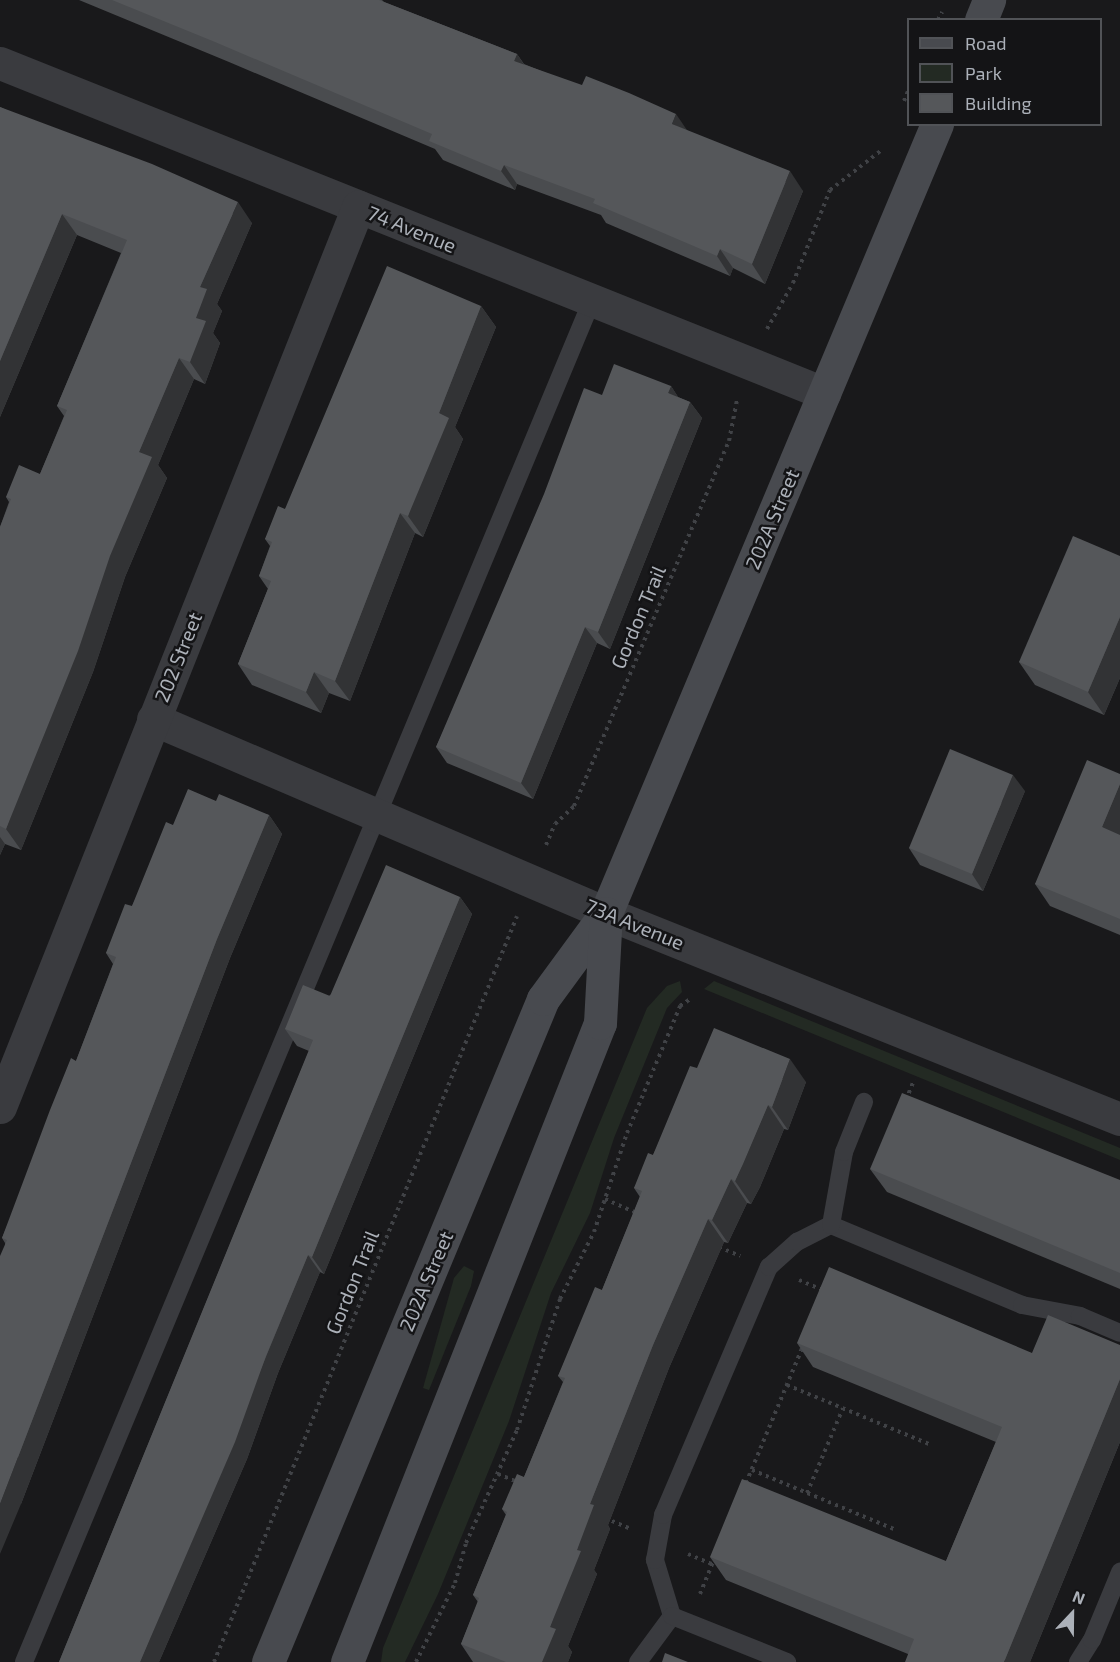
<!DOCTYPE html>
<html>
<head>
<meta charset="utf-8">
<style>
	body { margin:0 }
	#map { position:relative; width:1120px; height:1662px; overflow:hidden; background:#19191b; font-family:"Exo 2",sans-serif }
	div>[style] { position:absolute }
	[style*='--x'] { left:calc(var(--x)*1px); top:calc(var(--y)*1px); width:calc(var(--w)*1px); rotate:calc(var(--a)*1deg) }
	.green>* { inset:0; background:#232a23 }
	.path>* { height:4px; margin-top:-2px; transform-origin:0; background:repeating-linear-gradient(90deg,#404246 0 3px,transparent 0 7.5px) }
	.lane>* { height:18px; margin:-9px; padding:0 9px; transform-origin:9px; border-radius:9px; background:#3a3b3f }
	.street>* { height:33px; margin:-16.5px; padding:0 16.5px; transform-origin:16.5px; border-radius:16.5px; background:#3a3b3f }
	.secondary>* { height:33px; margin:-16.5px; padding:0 16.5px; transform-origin:16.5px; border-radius:16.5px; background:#484a4f }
	.wall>* { inset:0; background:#4a4c4f }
	.shaded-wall>* { inset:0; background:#323335 }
	.building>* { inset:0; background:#55575a }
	span { translate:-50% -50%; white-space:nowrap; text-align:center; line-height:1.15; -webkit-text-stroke:5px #141416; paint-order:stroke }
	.street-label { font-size:20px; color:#acb1b9 }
	.legend { position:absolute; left:907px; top:18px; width:195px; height:108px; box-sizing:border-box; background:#141416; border:2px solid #515357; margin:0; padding:8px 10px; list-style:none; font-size:18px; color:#acb1b9 }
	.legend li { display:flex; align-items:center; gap:12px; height:30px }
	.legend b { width:30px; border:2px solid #515357 }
	.north { position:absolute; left:1042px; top:1584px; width:60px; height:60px; -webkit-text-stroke:4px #141416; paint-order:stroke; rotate:22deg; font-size:16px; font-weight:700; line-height:24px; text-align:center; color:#acb1b9 }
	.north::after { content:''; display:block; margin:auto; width:21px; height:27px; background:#acb1b9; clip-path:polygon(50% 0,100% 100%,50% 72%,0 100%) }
</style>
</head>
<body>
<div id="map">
	<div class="green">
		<i style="clip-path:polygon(680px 981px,682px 992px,667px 1008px,614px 1138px,590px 1213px,551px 1293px,509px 1421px,438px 1594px,405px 1662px,381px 1662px,383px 1648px,647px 1008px,667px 986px)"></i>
		<i style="clip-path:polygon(714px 981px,1120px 1148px,1120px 1160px,704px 989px)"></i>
		<i style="clip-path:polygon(464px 1266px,474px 1271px,471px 1286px,429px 1390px,423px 1388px,454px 1278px)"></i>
	</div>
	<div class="path">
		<i style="--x:938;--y:20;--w:9;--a:-63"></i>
		<i style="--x:904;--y:101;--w:11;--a:-68"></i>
		<i style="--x:767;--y:329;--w:53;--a:-60.5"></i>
		<i style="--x:793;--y:283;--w:100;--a:-68.3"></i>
		<i style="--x:830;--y:190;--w:67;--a:-37.7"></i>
		<i style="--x:546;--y:845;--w:23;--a:-67"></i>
		<i style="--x:555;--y:824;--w:26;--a:-43"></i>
		<i style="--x:574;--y:806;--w:397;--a:-67"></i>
		<i style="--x:729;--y:441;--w:42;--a:-79"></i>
		<i style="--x:906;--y:1100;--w:22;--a:-68"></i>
		<i style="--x:605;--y:1199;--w:35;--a:24"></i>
		<i style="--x:719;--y:1247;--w:23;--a:23"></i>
		<i style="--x:799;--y:1280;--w:26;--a:23"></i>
		<i style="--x:787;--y:1385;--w:156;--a:22.6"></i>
		<i style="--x:752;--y:1470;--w:156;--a:22.6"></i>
		<i style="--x:498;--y:1474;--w:22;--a:22"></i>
		<i style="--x:746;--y:1483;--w:148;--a:-67.4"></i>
		<i style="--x:807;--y:1493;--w:92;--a:-67"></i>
		<i style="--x:605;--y:1518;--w:26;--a:23"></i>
		<i style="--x:688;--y:1554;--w:26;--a:23"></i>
		<i style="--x:700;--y:1594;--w:37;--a:-68"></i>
		<i style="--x:214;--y:1662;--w:805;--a:-67.89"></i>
		<i style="--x:416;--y:1662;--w:88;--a:-63.7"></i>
		<i style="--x:455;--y:1583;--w:41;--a:-74.6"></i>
		<i style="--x:466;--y:1543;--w:124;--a:-65.7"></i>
		<i style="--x:517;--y:1430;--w:138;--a:-71.8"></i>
		<i style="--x:560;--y:1299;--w:75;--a:-63.1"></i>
		<i style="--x:594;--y:1232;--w:104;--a:-71.6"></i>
		<i style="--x:627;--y:1133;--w:138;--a:-67.3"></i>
		<i style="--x:680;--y:1006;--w:14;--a:-34"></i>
	</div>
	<div class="lane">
		<i style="--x:831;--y:1225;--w:207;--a:22.7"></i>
		<i style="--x:1022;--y:1305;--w:59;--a:10.7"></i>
		<i style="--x:1080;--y:1316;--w:43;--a:23"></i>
		<i style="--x:672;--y:1616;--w:59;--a:-106.9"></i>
		<i style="--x:655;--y:1560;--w:46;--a:-79.9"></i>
		<i style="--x:663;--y:1515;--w:270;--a:-66.9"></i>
		<i style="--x:769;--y:1267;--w:38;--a:-42"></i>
		<i style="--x:797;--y:1242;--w:38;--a:-27"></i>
		<i style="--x:831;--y:1225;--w:74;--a:-79.9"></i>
		<i style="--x:844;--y:1152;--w:54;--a:-68.2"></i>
		<i style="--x:24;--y:1662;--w:1476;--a:-67.36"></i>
		<i style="--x:638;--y:1662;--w:57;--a:-53.5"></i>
		<i style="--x:672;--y:1616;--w:124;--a:21.8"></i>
		<i style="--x:1078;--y:1662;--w:26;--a:-58"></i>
		<i style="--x:1092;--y:1640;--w:74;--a:-67.6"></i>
	</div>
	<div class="street">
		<i style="--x:0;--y:63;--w:888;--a:21.83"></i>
		<i style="--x:153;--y:719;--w:493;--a:23.2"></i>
		<i style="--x:606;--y:913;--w:554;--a:21.84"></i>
		<i style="--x:0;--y:1107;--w:969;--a:-68.31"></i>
	</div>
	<div class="secondary">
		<i style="--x:981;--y:20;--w:22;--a:-68"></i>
		<i style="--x:268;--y:1662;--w:718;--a:-67.47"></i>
		<i style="--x:543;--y:999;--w:107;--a:-53.8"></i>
		<i style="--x:606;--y:913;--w:856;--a:-67.24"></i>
		<i style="--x:347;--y:1662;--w:687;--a:-68.4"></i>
		<i style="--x:600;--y:1023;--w:110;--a:-86.9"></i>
	</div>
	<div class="wall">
		<i style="clip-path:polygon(79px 0,382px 0,384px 2px,517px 54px,524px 64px,688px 131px,803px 191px,765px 284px,733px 268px,730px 276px,606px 223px,601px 215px,517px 184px,515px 190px,443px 160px,435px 149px,229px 62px)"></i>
		<i style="clip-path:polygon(0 107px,252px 223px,217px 304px,222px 311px,213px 333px,220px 343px,205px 384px,194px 379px,158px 465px,167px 478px,125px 577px,93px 672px,21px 850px,5px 844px,0 855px,0 527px,9px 502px,6px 497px,40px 474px,64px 416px,57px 406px,121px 253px,77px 235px,0 417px)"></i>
		<i style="clip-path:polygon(481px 306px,496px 327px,455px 427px,463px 439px,423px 537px,415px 533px,350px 701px,329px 693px,321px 713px,252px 685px,238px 664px,268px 589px,259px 576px,270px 546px,265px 539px,285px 509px)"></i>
		<i style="clip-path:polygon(671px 386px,678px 397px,690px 402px,702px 418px,610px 649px,597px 643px,533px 799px,447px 763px,436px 747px,602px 395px)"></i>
		<i style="clip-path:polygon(1120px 556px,1120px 678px,1104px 715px,1035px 685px,1019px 662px)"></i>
		<i style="clip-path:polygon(1120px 774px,1120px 935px,1050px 906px,1035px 884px)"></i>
		<i style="clip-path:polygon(1025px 791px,983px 891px,920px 865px,909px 848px)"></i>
		<i style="clip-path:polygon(216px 801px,269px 815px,282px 834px,230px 958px,21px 1504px,5px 1243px,2px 1238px,76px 1061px,113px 964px,106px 953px,132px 906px,173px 825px)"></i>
		<i style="clip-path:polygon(460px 897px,472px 914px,324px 1274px,320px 1272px,278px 1373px,247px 1459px,159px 1662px,59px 1662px,309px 1051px,297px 1046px,285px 1029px)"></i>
		<i style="clip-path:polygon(697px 1068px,806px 1082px,788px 1130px,784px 1129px,760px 1187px,751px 1204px,747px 1203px,728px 1243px,724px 1242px,669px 1368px,608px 1525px,610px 1529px,594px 1570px,597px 1574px,568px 1646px,572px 1652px,568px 1662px,473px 1662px,461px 1644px,478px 1602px,473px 1595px,506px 1515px,502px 1509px,524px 1477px,563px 1382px,558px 1376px,602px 1290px,640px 1197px,634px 1188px,653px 1155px)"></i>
		<i style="clip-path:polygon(870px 1169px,1120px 1180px,1120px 1289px,887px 1192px)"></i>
		<i style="clip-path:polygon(797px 1343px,1032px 1353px,1120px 1345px,1120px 1442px,1030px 1662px,908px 1654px,726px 1580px,710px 1557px,946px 1561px,996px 1442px,813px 1367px)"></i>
	</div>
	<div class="shaded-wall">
		<i style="clip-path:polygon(517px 54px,530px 74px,514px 61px)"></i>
		<i style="clip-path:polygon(676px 114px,689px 133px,672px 124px)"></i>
		<i style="clip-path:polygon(504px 165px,517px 184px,515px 190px,501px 171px)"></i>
		<i style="clip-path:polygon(790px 171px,803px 191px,765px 284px,752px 264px)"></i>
		<i style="clip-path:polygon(238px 202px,252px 223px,217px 304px,222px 311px,213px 333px,220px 343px,205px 384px,190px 362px,200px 287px)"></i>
		<i style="clip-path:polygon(62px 214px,77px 235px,0 417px,0 361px)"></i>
		<i style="clip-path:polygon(720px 249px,733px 268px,730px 276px,717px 256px)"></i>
		<i style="clip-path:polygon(481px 306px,496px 327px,455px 427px,463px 439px,423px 537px,408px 516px,439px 413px)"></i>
		<i style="clip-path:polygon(179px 358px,194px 379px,158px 465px,167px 478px,125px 577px,93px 672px,21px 850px,6px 829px,139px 452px)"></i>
		<i style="clip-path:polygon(671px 386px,682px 403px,668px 393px)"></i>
		<i style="clip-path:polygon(690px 402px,702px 418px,610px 649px,598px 632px)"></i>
		<i style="clip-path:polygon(400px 513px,415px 533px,350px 701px,335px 681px)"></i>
		<i style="clip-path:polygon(1120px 617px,1120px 678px,1104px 715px,1088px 692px)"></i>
		<i style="clip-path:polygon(585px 627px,597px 643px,533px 799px,521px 783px)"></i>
		<i style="clip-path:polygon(314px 672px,329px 693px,321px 713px,306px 692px)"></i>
		<i style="clip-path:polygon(1013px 775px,1025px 791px,983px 891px,972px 874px)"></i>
		<i style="clip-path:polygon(1120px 784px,1120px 842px,1102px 827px)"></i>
		<i style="clip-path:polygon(269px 815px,282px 834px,230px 958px,21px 1504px,0 1554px,0 1504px,217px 939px)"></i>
		<i style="clip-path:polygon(0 837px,5px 844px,0 855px)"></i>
		<i style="clip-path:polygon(460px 897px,472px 914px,324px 1274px,312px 1257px)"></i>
		<i style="clip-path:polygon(790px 1059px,806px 1082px,788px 1130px,772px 1107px)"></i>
		<i style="clip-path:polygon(768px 1105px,784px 1129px,760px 1187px,751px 1204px,735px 1181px)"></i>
		<i style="clip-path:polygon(731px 1179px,747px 1203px,728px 1243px,712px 1220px)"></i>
		<i style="clip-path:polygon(708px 1219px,724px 1242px,669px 1368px,608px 1525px,610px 1529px,594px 1570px,597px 1574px,568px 1646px,572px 1652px,568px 1662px,542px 1662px,550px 1627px,577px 1550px,590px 1504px,653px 1345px)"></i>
		<i style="clip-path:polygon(308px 1255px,320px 1272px,278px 1373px,247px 1459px,159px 1662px,140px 1662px)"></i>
		<i style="clip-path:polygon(1120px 1379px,1120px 1442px,1030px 1662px,1004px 1662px)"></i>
	</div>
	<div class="building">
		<i style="clip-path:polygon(112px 0,379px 0,517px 54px,514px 61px,582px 85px,586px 76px,629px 93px,676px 114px,672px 124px,790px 171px,752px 264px,720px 249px,717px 256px,593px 203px,595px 199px,504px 165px,501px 171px,429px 141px,432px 134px,215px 42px)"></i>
		<i style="clip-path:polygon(0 107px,152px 164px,238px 202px,200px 287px,207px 289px,196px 318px,206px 321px,190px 362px,179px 358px,139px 452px,152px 457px,110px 556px,78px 651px,6px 829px,0 826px,0 527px,11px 499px,6px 497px,19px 465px,40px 474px,67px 410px,57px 406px,127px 240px,62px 214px,0 361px)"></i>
		<i style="clip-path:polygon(387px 266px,481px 306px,439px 413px,449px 418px,408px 516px,400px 513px,335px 681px,314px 672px,306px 692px,238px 664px,271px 581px,259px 576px,272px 542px,265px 539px,278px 506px,285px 509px)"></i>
		<i style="clip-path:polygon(614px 364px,671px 386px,668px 393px,690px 402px,598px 632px,585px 627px,521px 783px,436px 747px,544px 494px,584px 388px,602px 395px)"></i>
		<i style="clip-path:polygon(1073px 536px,1120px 556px,1120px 617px,1088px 692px,1019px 662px)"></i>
		<i style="clip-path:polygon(950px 749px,1013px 775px,972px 874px,909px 848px)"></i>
		<i style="clip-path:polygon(1087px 760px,1120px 774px,1120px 784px,1102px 827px,1120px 835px,1120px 919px,1035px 884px)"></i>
		<i style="clip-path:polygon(188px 789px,216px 801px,219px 794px,269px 815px,217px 939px,0 1504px,0 1256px,7px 1240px,2px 1238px,50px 1110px,71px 1058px,76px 1061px,116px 957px,106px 953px,125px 904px,132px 906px,166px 822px,173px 825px)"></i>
		<i style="clip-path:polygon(386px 865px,460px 897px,312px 1257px,308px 1255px,266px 1356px,235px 1442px,140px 1662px,59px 1662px,313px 1040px,285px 1029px,303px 985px,330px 996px)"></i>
		<i style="clip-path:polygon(714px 1028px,790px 1059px,772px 1107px,768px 1105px,743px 1164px,735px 1181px,731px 1179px,712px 1220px,708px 1219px,653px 1345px,590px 1504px,594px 1505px,577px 1550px,581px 1551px,550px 1627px,556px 1629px,542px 1662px,506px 1662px,461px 1644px,479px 1598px,473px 1595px,507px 1512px,502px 1509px,517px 1474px,524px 1477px,565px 1378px,558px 1376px,595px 1287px,602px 1290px,642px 1191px,634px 1188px,648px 1153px,653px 1155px,690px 1066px,697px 1068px)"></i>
		<i style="clip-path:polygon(902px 1093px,1120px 1180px,1120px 1273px,870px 1169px)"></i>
		<i style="clip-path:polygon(829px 1267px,1032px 1353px,1048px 1315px,1120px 1345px,1120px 1379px,1004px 1662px,905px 1662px,914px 1639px,710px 1557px,742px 1479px,946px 1561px,1002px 1427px,797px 1343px)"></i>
		<i style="clip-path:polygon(665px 1653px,688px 1662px,662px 1662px)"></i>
	</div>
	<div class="street-label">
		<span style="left:412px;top:229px;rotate:22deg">74 Avenue</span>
		<span style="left:772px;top:519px;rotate:-67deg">202A Street</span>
		<span style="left:638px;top:617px;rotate:-67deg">Gordon Trail</span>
		<span style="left:178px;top:657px;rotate:-68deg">202 Street</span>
		<span style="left:635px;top:924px;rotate:22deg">73A Avenue</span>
		<span style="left:426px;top:1281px;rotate:-67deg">202A Street</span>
		<span style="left:352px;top:1282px;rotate:-68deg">Gordon Trail</span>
	</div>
	<ul class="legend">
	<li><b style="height:8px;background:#484a4f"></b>Road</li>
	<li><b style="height:16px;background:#232a23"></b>Park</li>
	<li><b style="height:16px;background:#55575a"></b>Building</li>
	</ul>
	<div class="north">N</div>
</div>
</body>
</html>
